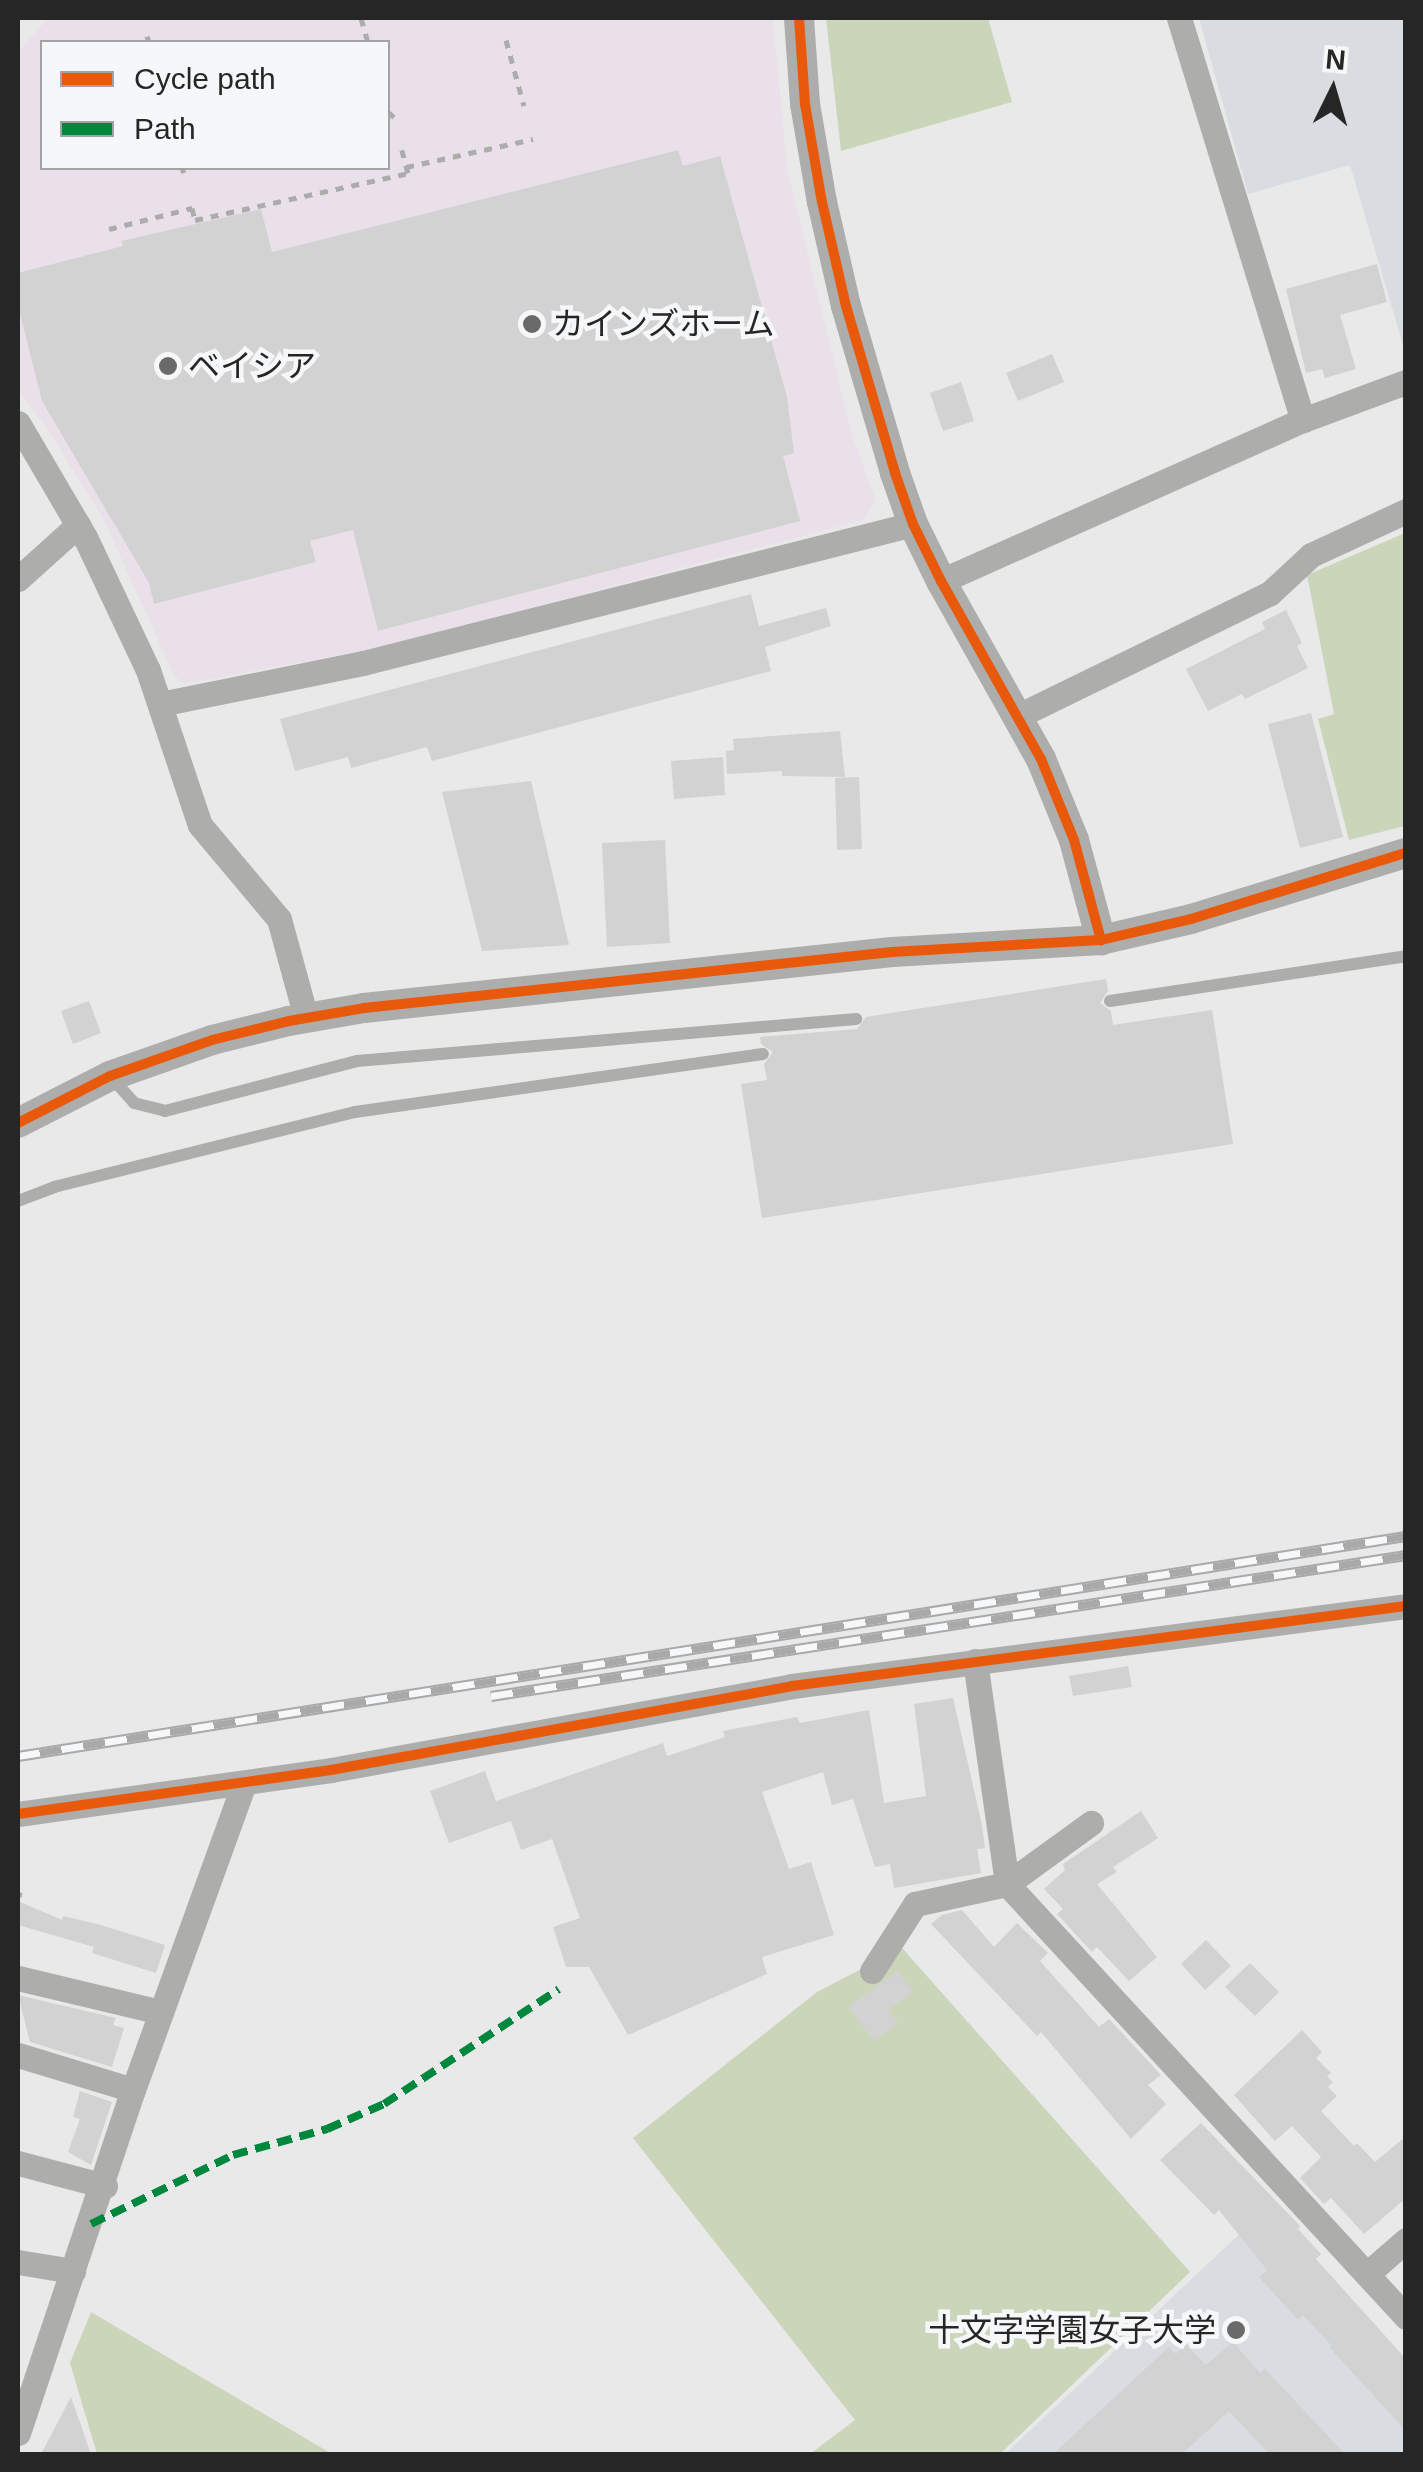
<!DOCTYPE html>
<html>
<head>
<meta charset="utf-8">
<style>
	body { margin:0 }
	#map { position:relative; width:1423px; height:2472px; overflow:hidden; background:#e9e9ea; font-family:Helvetica,"Noto Sans JP",sans-serif }
	div>[style] { position:absolute }
	[style*='--x'] { left:calc(var(--x)*1px); top:calc(var(--y)*1px); width:calc(var(--w)*1px); rotate:calc(var(--a)*1deg) }
	.commercial>* { inset:0; background:#eae0e9 }
	.built>* { inset:0; background:#d9dce0 }
	.green>* { inset:0; background:#cbd5ba }
	.building>* { inset:0; background:#d2d2d3 }
	.path>* { height:5px; margin-top:-2.5px; transform-origin:0; background:repeating-linear-gradient(90deg,#acacac 0 8px,transparent 0 16px) }
	.service>* { height:12px; margin:-6px; padding:0 6px; transform-origin:6px; border-radius:6px; background:#adadac }
	.minor>* { height:25px; margin:-12.5px; padding:0 12.5px; transform-origin:12.5px; border-radius:12.5px; background:#adadac }
	.tertiary>* { height:30px; margin:-15px; padding:0 15px; transform-origin:15px; border-radius:15px; background:#adadac }
	.rail>* { height:11px; margin-top:-5.5px; transform-origin:0; background:repeating-linear-gradient(90deg,#f6f7f8 0 22px,#a9a9a9 0 44px); box-sizing:border-box; border-block:2px solid #a9a9a9 }
	.quiet>* { height:8px; margin-top:-4px; transform-origin:0; background:repeating-linear-gradient(90deg,#00873e 0 15px,transparent 0 23px) }
	.cycleway>* { height:10px; margin:-5px; padding:0 5px; transform-origin:5px; border-radius:5px; background:#e8590c }
	.dots>* { width:28px; height:28px; translate:-50% -50%; box-sizing:border-box; border:5px solid #f6f7f8; border-radius:50% }
	span { translate:-50% -50%; white-space:nowrap; text-align:center; line-height:1.15; -webkit-text-stroke:9px #f6f7f8; paint-order:stroke }
	.poi-label { font-size:32px; color:#262627 }
	.left { translate:0 -50%; text-align:left }
	.right { translate:-100% -50%; text-align:right }
	.frame { position:absolute; inset:0; border:20px solid #262627; pointer-events:none }
	.legend { position:absolute; left:40px; top:40px; width:350px; height:130px; box-sizing:border-box; background:#f6f7f8; border:2px solid #a3a3a4; margin:0; padding:12px 18px; list-style:none; font-size:30px; color:#262627 }
	.legend li { display:flex; align-items:center; gap:20px; height:50px }
	.legend b { width:50px; border:2px solid #a3a3a4 }
	.north { position:absolute; left:1283px; top:40px; width:100px; height:100px; -webkit-text-stroke:8px #f6f7f8; paint-order:stroke; rotate:5deg; font-size:28px; font-weight:700; line-height:40px; text-align:center; color:#262627 }
	.north::after { content:''; display:block; margin:auto; width:35px; height:45px; background:#262627; clip-path:polygon(50% 0,100% 100%,50% 72%,0 100%) }
</style>
</head>
<body>
<div id="map">
	<div class="commercial">
		<i style="clip-path:polygon(evenodd,48px 18px,773px 18px,787px 168px,852px 435px,875px 499px,864px 520px,386px 646px,185px 684px,174px 676px,104px 520px,42px 421px,18px 391px,18px 52px,48px 18px,42px 42px,388px 42px,388px 168px,42px 168px,42px 42px)"></i>
	</div>
	<div class="built">
		<i style="clip-path:polygon(1199px 18px,1405px 18px,1405px 352px,1350px 165px,1248px 194px)"></i>
		<i style="clip-path:polygon(1247px 2227px,1405px 2412px,1405px 2454px,1005px 2454px)"></i>
	</div>
	<div class="green">
		<i style="clip-path:polygon(826px 18px,988px 18px,1012px 102px,841px 151px)"></i>
		<i style="clip-path:polygon(1405px 533px,1405px 826px,1349px 840px,1318px 719px,1334px 714px,1307px 575px)"></i>
		<i style="clip-path:polygon(902px 1948px,1190px 2272px,1000px 2454px,810px 2454px,855px 2420px,633px 2138px,817px 1992px)"></i>
		<i style="clip-path:polygon(91px 2312px,332px 2454px,97px 2454px,70px 2363px)"></i>
	</div>
	<div class="building">
		<i style="clip-path:polygon(678px 150px,683px 166px,720px 156px,787px 397px,794px 453px,783px 456px,800px 521px,378px 631px,353px 530px,310px 541px,316px 562px,154px 604px,149px 583px,42px 401px,18px 306px,18px 273px,123px 246px,121px 241px,261px 209px,272px 252px)"></i>
		<i style="clip-path:polygon(1377px 264px,1387px 302px,1340px 315px,1356px 369px,1325px 378px,1322px 369px,1306px 373px,1286px 289px)"></i>
		<i style="clip-path:polygon(1052px 354px,1064px 382px,1018px 401px,1006px 373px)"></i>
		<i style="clip-path:polygon(961px 382px,974px 421px,943px 431px,930px 393px)"></i>
		<i style="clip-path:polygon(751px 594px,759px 626px,826px 608px,831px 626px,765px 647px,771px 671px,432px 761px,427px 747px,351px 768px,348px 757px,295px 771px,280px 719px)"></i>
		<i style="clip-path:polygon(1286px 610px,1302px 643px,1297px 646px,1308px 668px,1245px 699px,1242px 694px,1208px 711px,1186px 669px,1265px 629px,1262px 622px)"></i>
		<i style="clip-path:polygon(1311px 713px,1343px 837px,1300px 848px,1268px 724px)"></i>
		<i style="clip-path:polygon(840px 731px,845px 777px,782px 776px,782px 771px,727px 774px,726px 751px,734px 750px,733px 739px)"></i>
		<i style="clip-path:polygon(723px 757px,725px 795px,674px 799px,671px 761px)"></i>
		<i style="clip-path:polygon(859px 777px,862px 849px,837px 850px,835px 778px)"></i>
		<i style="clip-path:polygon(531px 781px,569px 945px,482px 951px,442px 792px)"></i>
		<i style="clip-path:polygon(665px 840px,670px 943px,607px 947px,602px 843px)"></i>
		<i style="clip-path:polygon(1106px 979px,1108px 991px,1100px 1003px,1111px 1011px,1113px 1025px,1212px 1010px,1233px 1144px,762px 1218px,741px 1084px,767px 1080px,764px 1064px,773px 1052px,761px 1044px,760px 1037px,857px 1029px,866px 1017px)"></i>
		<i style="clip-path:polygon(89px 1001px,101px 1033px,73px 1044px,61px 1011px)"></i>
		<i style="clip-path:polygon(1128px 1666px,1132px 1687px,1073px 1696px,1069px 1676px)"></i>
		<i style="clip-path:polygon(953px 1698px,982px 1825px,985px 1848px,977px 1849px,981px 1873px,894px 1888px,890px 1864px,875px 1867px,853px 1799px,832px 1805px,823px 1772px,762px 1792px,789px 1869px,811px 1862px,834px 1935px,762px 1957px,767px 1974px,628px 2035px,589px 1967px,566px 1967px,553px 1927px,580px 1918px,552px 1839px,521px 1850px,511px 1821px,449px 1843px,430px 1791px,485px 1771px,496px 1801px,663px 1743px,667px 1756px,725px 1737px,723px 1731px,797px 1717px,800px 1723px,869px 1710px,884px 1803px,926px 1796px,914px 1704px)"></i>
		<i style="clip-path:polygon(1141px 1811px,1158px 1838px,1113px 1867px,1117px 1872px,1097px 1884px,1157px 1957px,1129px 1981px,1097px 1947px,1092px 1952px,1057px 1914px,1063px 1909px,1044px 1889px,1065px 1870px,1063px 1864px)"></i>
		<i style="clip-path:polygon(18px 1901px,62px 1920px,63px 1916px,101px 1925px,165px 1945px,156px 1973px,92px 1953px,94px 1947px,18px 1925px)"></i>
		<i style="clip-path:polygon(962px 1910px,994px 1947px,1017px 1923px,1048px 1953px,1040px 1961px,1099px 2027px,1109px 2019px,1161px 2075px,1148px 2085px,1166px 2104px,1131px 2139px,1041px 2032px,1037px 2036px,931px 1924px,942px 1915px)"></i>
		<i style="clip-path:polygon(1206px 1940px,1231px 1966px,1205px 1990px,1181px 1964px)"></i>
		<i style="clip-path:polygon(1250px 1963px,1279px 1992px,1255px 2016px,1225px 1987px)"></i>
		<i style="clip-path:polygon(898px 1971px,913px 1992px,888px 2010px,898px 2023px,874px 2041px,848px 2007px)"></i>
		<i style="clip-path:polygon(18px 1995px,116px 2018px,113px 2025px,124px 2028px,112px 2067px,30px 2042px)"></i>
		<i style="clip-path:polygon(1302px 2030px,1322px 2052px,1316px 2058px,1331px 2073px,1327px 2076px,1333px 2082px,1328px 2087px,1337px 2096px,1321px 2111px,1354px 2146px,1357px 2143px,1375px 2162px,1406px 2136px,1406px 2198px,1364px 2234px,1331px 2198px,1324px 2204px,1300px 2178px,1321px 2157px,1292px 2126px,1275px 2141px,1234px 2095px)"></i>
		<i style="clip-path:polygon(80px 2091px,112px 2102px,91px 2165px,68px 2152px,80px 2119px,73px 2117px)"></i>
		<i style="clip-path:polygon(1201px 2123px,1300px 2226px,1298px 2229px,1321px 2254px,1316px 2259px,1406px 2359px,1406px 2431px,1330px 2348px,1332px 2346px,1303px 2315px,1298px 2320px,1259px 2277px,1267px 2270px,1219px 2210px,1214px 2215px,1160px 2160px)"></i>
		<i style="clip-path:polygon(1233px 2342px,1260px 2373px,1265px 2369px,1345px 2454px,1269px 2454px,1229px 2411px,1182px 2454px,1053px 2454px,1169px 2347px,1176px 2354px,1186px 2344px,1206px 2365px)"></i>
		<i style="clip-path:polygon(71px 2397px,91px 2454px,41px 2454px)"></i>
	</div>
	<div class="path">
		<i style="--x:361;--y:18;--w:25;--a:74"></i>
		<i style="--x:147;--y:36;--w:6;--a:72"></i>
		<i style="--x:506;--y:40;--w:68;--a:74.7"></i>
		<i style="--x:388;--y:112;--w:8;--a:40"></i>
		<i style="--x:406;--y:167;--w:130;--a:-12.4"></i>
		<i style="--x:182;--y:168;--w:5;--a:68"></i>
		<i style="--x:109;--y:229;--w:86;--a:-14.2"></i>
		<i style="--x:192;--y:208;--w:12;--a:76"></i>
		<i style="--x:195;--y:220;--w:218;--a:-12.4"></i>
		<i style="--x:408;--y:173;--w:27;--a:-105"></i>
		<i style="--x:18;--y:1894;--w:4;--a:14"></i>
	</div>
	<div class="service">
		<i style="--x:1110;--y:1001;--w:299;--a:-8.6"></i>
		<i style="--x:110;--y:1076;--w:36;--a:48"></i>
		<i style="--x:134;--y:1103;--w:32;--a:14"></i>
		<i style="--x:165;--y:1111;--w:198;--a:-14.6"></i>
		<i style="--x:357;--y:1061;--w:501;--a:-4.81"></i>
		<i style="--x:18;--y:1201;--w:39;--a:-21"></i>
		<i style="--x:54;--y:1187;--w:310;--a:-14"></i>
		<i style="--x:355;--y:1112;--w:412;--a:-8.1"></i>
	</div>
	<div class="minor">
		<i style="--x:1179;--y:18;--w:421;--a:72.9"></i>
		<i style="--x:18;--y:423;--w:134;--a:59.6"></i>
		<i style="--x:86;--y:539;--w:145;--a:64.7"></i>
		<i style="--x:148;--y:670;--w:163;--a:71.5"></i>
		<i style="--x:200;--y:825;--w:123;--a:50"></i>
		<i style="--x:279;--y:919;--w:103;--a:74.7"></i>
		<i style="--x:18;--y:579;--w:81;--a:-42"></i>
		<i style="--x:941;--y:581;--w:396;--a:-24"></i>
		<i style="--x:1303;--y:420;--w:110;--a:-20.3"></i>
		<i style="--x:160;--y:704;--w:207;--a:-11.4"></i>
		<i style="--x:363;--y:663;--w:567;--a:-14.18"></i>
		<i style="--x:1018;--y:716;--w:280;--a:-26"></i>
		<i style="--x:1270;--y:593;--w:56;--a:-42.8"></i>
		<i style="--x:1311;--y:555;--w:105;--a:-24.9"></i>
		<i style="--x:975;--y:1661;--w:225;--a:81.8"></i>
		<i style="--x:1007;--y:1884;--w:589;--a:47.34"></i>
		<i style="--x:18;--y:1814;--w:316;--a:-8"></i>
		<i style="--x:331;--y:1770;--w:469;--a:-10.3"></i>
		<i style="--x:792;--y:1686;--w:619;--a:-7.42"></i>
		<i style="--x:872;--y:1971;--w:80;--a:-57.3"></i>
		<i style="--x:915;--y:1904;--w:94;--a:-12.3"></i>
		<i style="--x:1007;--y:1884;--w:104;--a:-36"></i>
		<i style="--x:18;--y:1978;--w:147;--a:13.4"></i>
		<i style="--x:18;--y:2055;--w:120;--a:16.9"></i>
		<i style="--x:18;--y:2163;--w:90;--a:14.8"></i>
		<i style="--x:18;--y:2262;--w:56;--a:9.3"></i>
		<i style="--x:1367;--y:2274;--w:52;--a:-41.1"></i>
		<i style="--x:18;--y:2433;--w:362;--a:-71.5"></i>
		<i style="--x:133;--y:2090;--w:326;--a:-70.1"></i>
	</div>
	<div class="tertiary">
		<i style="--x:799;--y:18;--w:86;--a:86"></i>
		<i style="--x:805;--y:104;--w:99;--a:80.2"></i>
		<i style="--x:822;--y:202;--w:107;--a:77"></i>
		<i style="--x:846;--y:306;--w:174;--a:73.6"></i>
		<i style="--x:895;--y:473;--w:54;--a:70.6"></i>
		<i style="--x:913;--y:524;--w:64;--a:63.8"></i>
		<i style="--x:941;--y:581;--w:204;--a:60.7"></i>
		<i style="--x:1041;--y:759;--w:87;--a:67.8"></i>
		<i style="--x:1074;--y:840;--w:104;--a:74.9"></i>
		<i style="--x:18;--y:1123;--w:103;--a:-27.1"></i>
		<i style="--x:110;--y:1076;--w:108;--a:-19.4"></i>
		<i style="--x:212;--y:1040;--w:79;--a:-13.9"></i>
		<i style="--x:289;--y:1021;--w:76;--a:-9.8"></i>
		<i style="--x:364;--y:1008;--w:531;--a:-6.05"></i>
		<i style="--x:892;--y:952;--w:209;--a:-3.3"></i>
		<i style="--x:1101;--y:940;--w:92;--a:-13.1"></i>
		<i style="--x:1191;--y:919;--w:225;--a:-17.1"></i>
	</div>
	<div class="rail">
		<i style="--x:491;--y:1696;--w:926;--a:-8.76"></i>
		<i style="--x:18;--y:1756;--w:1405;--a:-9.01"></i>
	</div>
	<div class="quiet">
		<i style="--x:91;--y:2224;--w:158;--a:-25.9"></i>
		<i style="--x:233;--y:2155;--w:98;--a:-15.5"></i>
		<i style="--x:327;--y:2129;--w:62;--a:-23.7"></i>
		<i style="--x:384;--y:2104;--w:209;--a:-33.3"></i>
	</div>
	<div class="cycleway">
		<i style="--x:799;--y:18;--w:86;--a:86"></i>
		<i style="--x:805;--y:104;--w:99;--a:80.2"></i>
		<i style="--x:822;--y:202;--w:107;--a:77"></i>
		<i style="--x:846;--y:306;--w:174;--a:73.6"></i>
		<i style="--x:895;--y:473;--w:54;--a:70.6"></i>
		<i style="--x:913;--y:524;--w:64;--a:63.8"></i>
		<i style="--x:941;--y:581;--w:204;--a:60.7"></i>
		<i style="--x:1041;--y:759;--w:87;--a:67.8"></i>
		<i style="--x:1074;--y:840;--w:104;--a:74.9"></i>
		<i style="--x:18;--y:1123;--w:103;--a:-27.1"></i>
		<i style="--x:110;--y:1076;--w:108;--a:-19.4"></i>
		<i style="--x:212;--y:1040;--w:79;--a:-13.9"></i>
		<i style="--x:289;--y:1021;--w:76;--a:-9.8"></i>
		<i style="--x:364;--y:1008;--w:531;--a:-6.05"></i>
		<i style="--x:892;--y:952;--w:209;--a:-3.3"></i>
		<i style="--x:1101;--y:940;--w:92;--a:-13.1"></i>
		<i style="--x:1191;--y:919;--w:225;--a:-17.1"></i>
		<i style="--x:18;--y:1814;--w:316;--a:-8"></i>
		<i style="--x:331;--y:1770;--w:469;--a:-10.3"></i>
		<i style="--x:792;--y:1686;--w:619;--a:-7.42"></i>
	</div>
	<div class="dots">
		<i style="left:532px;top:324px;background:#6a6a6b"></i>
		<i style="left:168px;top:366px;background:#6a6a6b"></i>
		<i style="left:1236px;top:2330px;background:#6a6a6b"></i>
	</div>
	<div class="poi-label">
		<span class="left" style="left:552px;top:324px">カインズホーム</span>
		<span class="left" style="left:188px;top:366px">ベイシア</span>
		<span class="right" style="left:1216px;top:2330px">十文字学園女子大学</span>
	</div>
	<div class="frame"></div>
	<ul class="legend">
	<li><b style="height:12px;background:#e8590c"></b>Cycle path</li>
	<li><b style="height:12px;background:#00873e"></b>Path</li>
	</ul>
	<div class="north">N</div>
</div>
</body>
</html>
